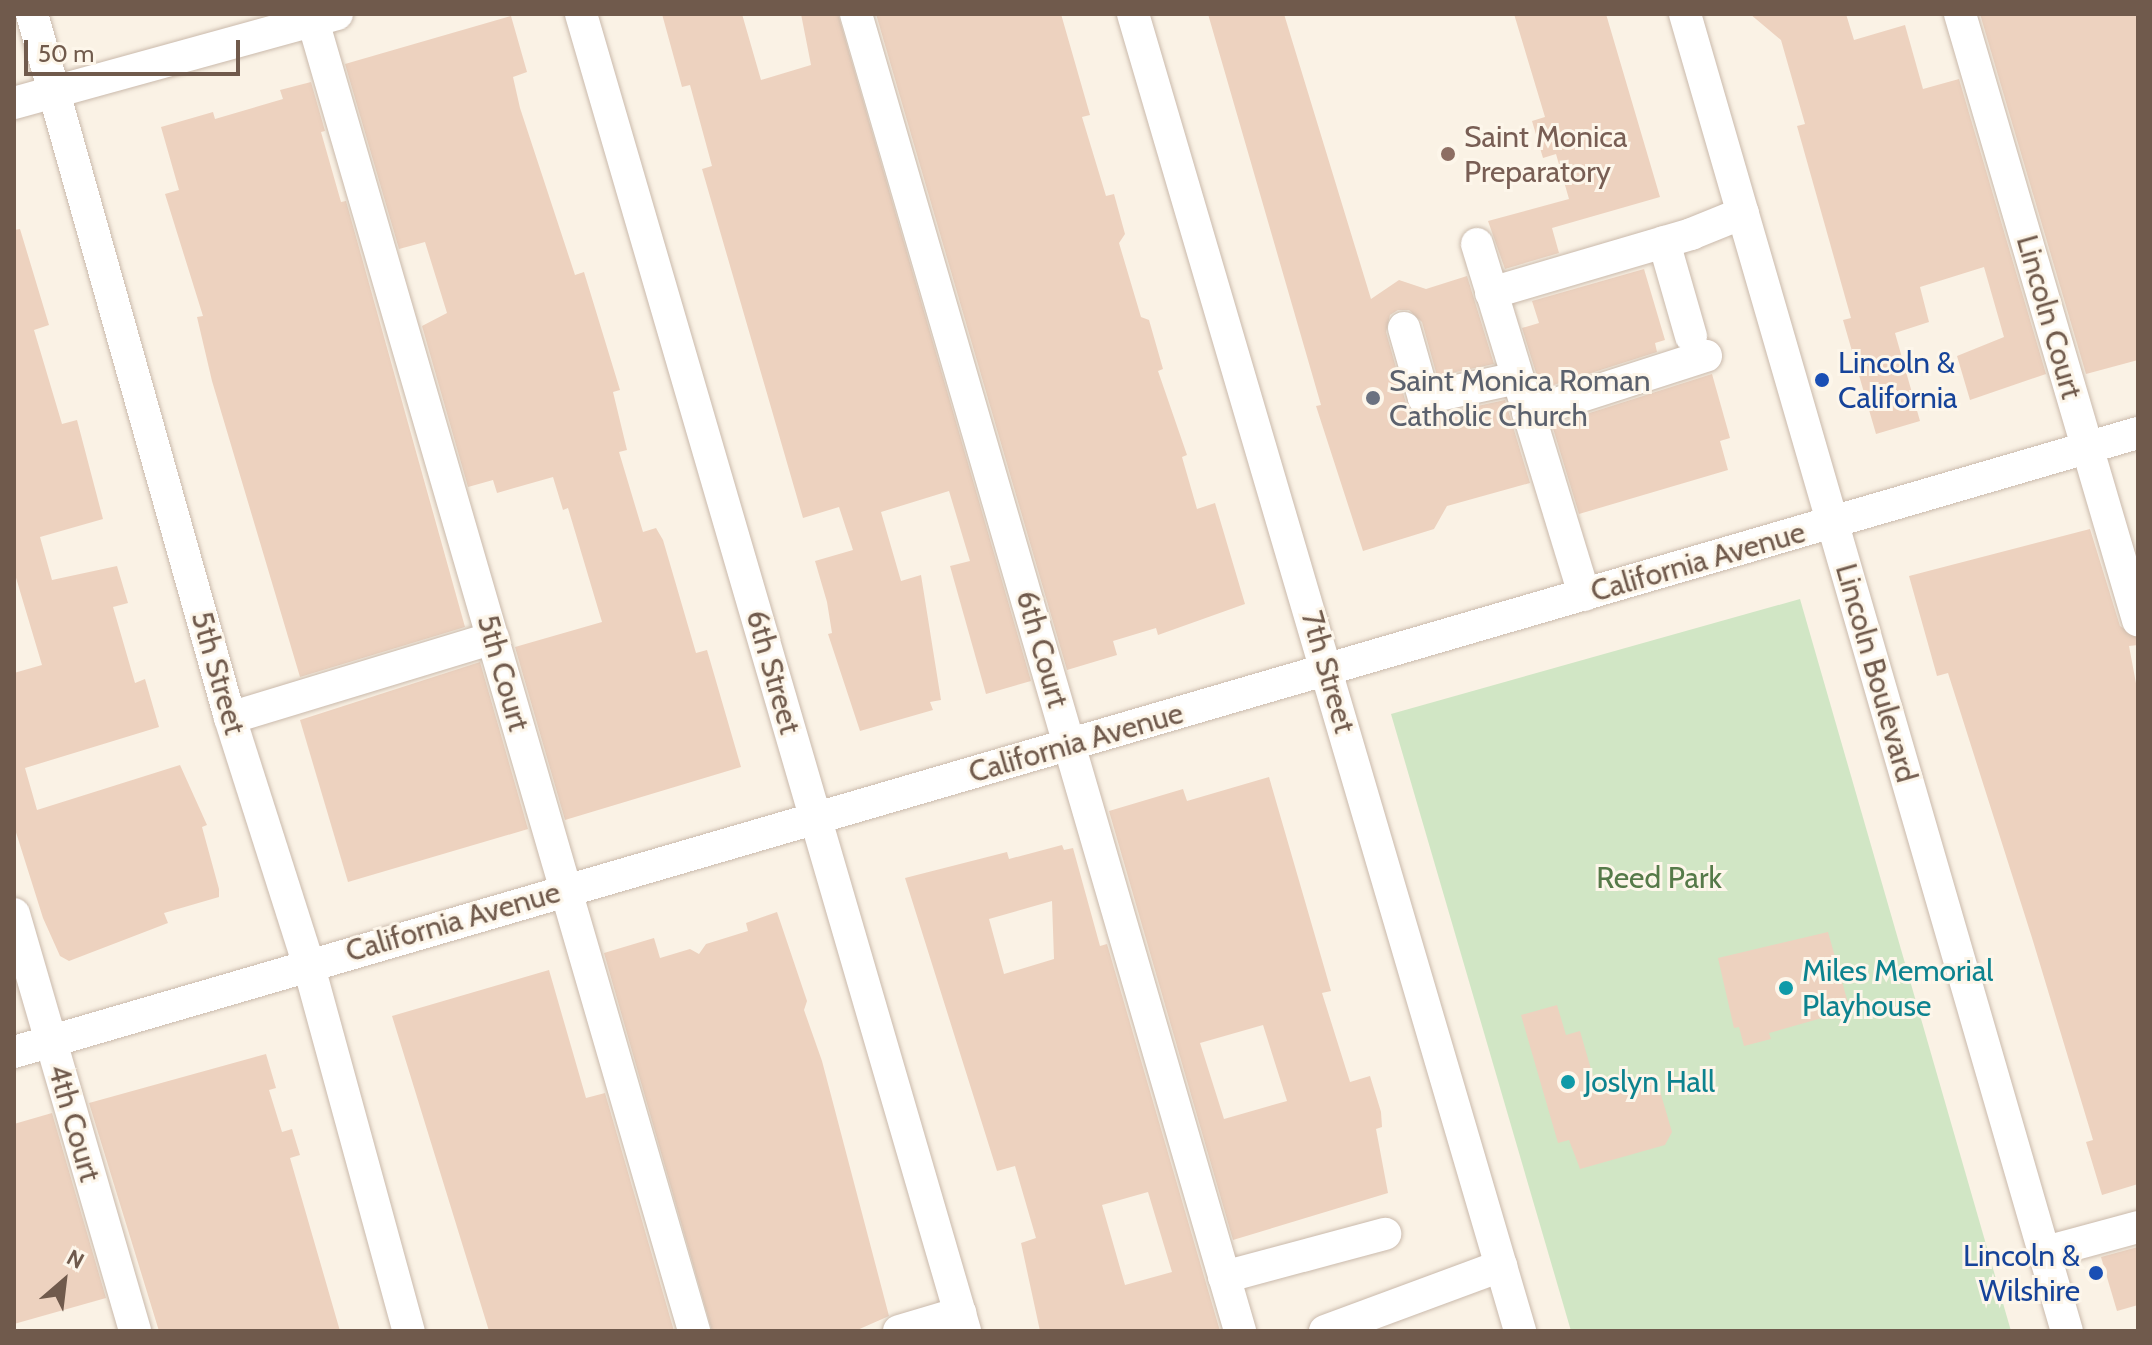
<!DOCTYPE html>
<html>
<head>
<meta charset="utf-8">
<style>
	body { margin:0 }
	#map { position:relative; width:2152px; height:1345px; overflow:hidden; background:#faf2e5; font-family:Cabin,sans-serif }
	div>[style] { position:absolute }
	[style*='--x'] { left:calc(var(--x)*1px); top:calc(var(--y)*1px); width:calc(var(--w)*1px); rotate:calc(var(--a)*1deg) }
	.green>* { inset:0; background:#d1e6c5 }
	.building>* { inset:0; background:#edd2bf }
	.roads { filter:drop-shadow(0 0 2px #cabaac) drop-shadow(0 0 2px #cabaac) }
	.minor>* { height:32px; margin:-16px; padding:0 16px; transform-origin:16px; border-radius:16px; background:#fff }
	.dots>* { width:22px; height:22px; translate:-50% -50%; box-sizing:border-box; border:4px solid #fdf6ea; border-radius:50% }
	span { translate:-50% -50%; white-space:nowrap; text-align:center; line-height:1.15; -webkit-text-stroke:6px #fdf6ea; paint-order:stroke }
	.education-label { font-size:30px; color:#785e54 }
	.left { translate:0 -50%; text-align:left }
	.street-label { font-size:30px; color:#705a4c }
	.transit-label { font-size:30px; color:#164399 }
	.right { translate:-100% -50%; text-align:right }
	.worship-label { font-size:30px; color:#5b616d }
	.park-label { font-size:30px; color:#567a49 }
	.culture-label { font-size:30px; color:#0d838f }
	.frame { position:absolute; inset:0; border:16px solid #705a4c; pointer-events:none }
	.north { position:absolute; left:24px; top:1241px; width:80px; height:80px; -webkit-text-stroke:6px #fdf6ea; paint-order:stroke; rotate:28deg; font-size:22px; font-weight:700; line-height:32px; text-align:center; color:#705a4c }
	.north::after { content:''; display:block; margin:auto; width:28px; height:36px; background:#705a4c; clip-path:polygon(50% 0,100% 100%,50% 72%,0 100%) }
	.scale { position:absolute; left:24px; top:40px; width:216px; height:36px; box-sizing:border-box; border:4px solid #705a4c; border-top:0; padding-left:10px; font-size:24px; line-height:28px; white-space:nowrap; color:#705a4c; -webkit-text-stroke:6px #fdf6ea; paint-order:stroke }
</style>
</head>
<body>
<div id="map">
	<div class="green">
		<i style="clip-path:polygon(1800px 599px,2011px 1331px,1571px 1331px,1391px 714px)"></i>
	</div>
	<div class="building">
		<i style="clip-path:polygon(662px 14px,742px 14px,761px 80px,811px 65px,801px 14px,838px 14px,1031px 681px,986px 694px,950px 566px,970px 561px,949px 491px,881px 512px,901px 581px,921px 575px,941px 700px,930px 702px,933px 710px,860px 731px,828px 634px,832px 633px,827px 602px,815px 561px,853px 550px,839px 507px,803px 518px,702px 169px,712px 166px,690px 85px,682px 87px)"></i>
		<i style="clip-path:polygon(876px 14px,1061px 14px,1090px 115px,1082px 117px,1106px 196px,1114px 194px,1125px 234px,1119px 243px,1141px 317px,1149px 320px,1163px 369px,1158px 371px,1187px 455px,1182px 457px,1197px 509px,1215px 503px,1245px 604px,1158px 635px,1156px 628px,1113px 641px,1117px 655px,1067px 670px)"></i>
		<i style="clip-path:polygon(1208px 14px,1284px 14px,1371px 299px,1399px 280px,1426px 289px,1467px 276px,1494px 364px,1437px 376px,1422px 322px,1409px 310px,1398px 310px,1390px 315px,1386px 332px,1406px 403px,1411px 412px,1427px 417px,1505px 400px,1530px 483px,1447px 506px,1434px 529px,1363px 551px,1316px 406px,1321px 405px)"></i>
		<i style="clip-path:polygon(1514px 14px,1606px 14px,1660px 197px,1552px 228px,1559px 253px,1505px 269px,1488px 221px,1569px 199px,1556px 154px,1543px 158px,1532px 121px,1545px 117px)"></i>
		<i style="clip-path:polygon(1750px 14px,1846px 14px,1854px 40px,1905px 25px,1923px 89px,1959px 79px,2046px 374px,1970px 400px,1957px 356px,2004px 337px,1984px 267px,1920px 287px,1929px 322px,1895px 333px,1920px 421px,1876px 434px,1843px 320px,1851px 318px,1797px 126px,1805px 124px,1781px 40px)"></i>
		<i style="clip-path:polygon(1980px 14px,2138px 14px,2138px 360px,2086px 374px)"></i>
		<i style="clip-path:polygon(511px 16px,527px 72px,513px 77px,520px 108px,575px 275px,584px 272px,620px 390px,613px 392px,627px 450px,619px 452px,643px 532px,656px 528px,663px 540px,696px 653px,707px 650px,741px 767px,565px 820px,515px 647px,602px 622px,568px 508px,563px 510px,553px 477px,497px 493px,493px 480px,468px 487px,422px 326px,447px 313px,425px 242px,399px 249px,345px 64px)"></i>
		<i style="clip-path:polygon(311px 82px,325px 131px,321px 132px,341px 202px,346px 201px,465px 627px,300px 677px,212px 381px,197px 317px,203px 316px,165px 194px,179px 190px,161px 127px,213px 112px,215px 119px,283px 99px,280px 90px)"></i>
		<i style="clip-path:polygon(20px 229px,49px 325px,34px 330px,62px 424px,77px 420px,103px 519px,40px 537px,52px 580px,117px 566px,128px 603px,113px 607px,135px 683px,145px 679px,159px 727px,25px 768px,37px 810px,180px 765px,207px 825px,202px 827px,219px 889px,219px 897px,164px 913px,168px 923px,69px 961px,60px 956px,43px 918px,14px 826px,14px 673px,42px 665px,14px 571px,14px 230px)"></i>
		<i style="clip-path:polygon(1644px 269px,1665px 340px,1655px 343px,1657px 352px,1541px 389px,1522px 328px,1539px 323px,1532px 301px)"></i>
		<i style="clip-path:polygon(1712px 374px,1730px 438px,1720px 441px,1728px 470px,1579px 514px,1552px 425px)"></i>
		<i style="clip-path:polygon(2090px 529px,2120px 626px,2138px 638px,2138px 645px,2129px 646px,2138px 694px,2138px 1184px,2102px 1195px,2086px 1142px,2093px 1140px,2033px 941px,1948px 673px,1937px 676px,1909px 576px)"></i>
		<i style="clip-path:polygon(480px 662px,528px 829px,348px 882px,300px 720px)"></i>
		<i style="clip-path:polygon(evenodd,1269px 777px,1331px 991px,1322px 993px,1350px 1082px,1370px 1076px,1381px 1112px,1382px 1127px,1376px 1129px,1388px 1193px,1233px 1240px,1109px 811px,1183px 789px,1187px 801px,1269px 777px,1263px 1025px,1287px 1101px,1224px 1119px,1200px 1043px,1263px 1025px)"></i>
		<i style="clip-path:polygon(evenodd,1062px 845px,1064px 850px,1073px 848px,1100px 946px,1107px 944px,1220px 1331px,1040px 1331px,1021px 1243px,1036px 1238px,1015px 1166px,997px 1171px,905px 878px,1007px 852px,1009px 859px,1062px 845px,1052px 901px,1054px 959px,1004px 974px,989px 919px,1052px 901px,1062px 845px,1148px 1192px,1172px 1272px,1125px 1285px,1102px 1205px,1148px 1192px)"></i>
		<i style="clip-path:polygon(777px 912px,807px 1001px,804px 1010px,822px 1061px,889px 1316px,855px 1331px,712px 1331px,604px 953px,654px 938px,660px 958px,690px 949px,699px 954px,706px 944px,748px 931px,746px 923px)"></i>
		<i style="clip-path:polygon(1828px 932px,1850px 1010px,1769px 1033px,1771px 1039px,1744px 1046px,1739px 1027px,1734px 1028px,1718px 958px)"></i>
		<i style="clip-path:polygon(549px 970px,586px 1098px,605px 1093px,674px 1331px,489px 1331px,392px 1016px)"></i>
		<i style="clip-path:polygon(1557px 1005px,1566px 1035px,1580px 1031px,1597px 1090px,1655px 1074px,1672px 1132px,1665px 1145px,1580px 1169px,1569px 1140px,1558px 1143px,1521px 1015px)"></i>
		<i style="clip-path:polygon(266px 1054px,276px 1088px,269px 1090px,282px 1132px,292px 1129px,300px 1155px,290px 1158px,340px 1331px,159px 1331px,89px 1103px)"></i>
		<i style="clip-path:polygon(52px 1113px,106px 1298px,14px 1324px,14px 1124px)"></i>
		<i style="clip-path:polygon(2138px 1247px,2138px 1305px,2117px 1311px,2101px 1257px)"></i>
	</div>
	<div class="roads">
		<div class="minor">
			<i style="--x:32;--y:14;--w:731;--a:74.29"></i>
			<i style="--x:230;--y:718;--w:257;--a:72.3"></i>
			<i style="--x:308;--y:963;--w:382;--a:74.7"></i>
			<i style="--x:311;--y:14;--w:1372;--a:73.78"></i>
			<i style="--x:581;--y:14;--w:1372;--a:73.74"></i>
			<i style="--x:856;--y:14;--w:1372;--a:73.74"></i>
			<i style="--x:1133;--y:14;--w:1373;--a:73.62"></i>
			<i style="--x:1685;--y:14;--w:1371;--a:73.83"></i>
			<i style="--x:1960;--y:14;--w:632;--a:73.63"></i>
			<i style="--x:14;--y:103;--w:335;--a:-15.4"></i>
			<i style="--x:1664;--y:242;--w:98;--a:74"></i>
			<i style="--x:1477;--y:244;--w:367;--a:73"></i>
			<i style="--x:1491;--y:293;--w:209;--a:-16.4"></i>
			<i style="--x:1691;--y:234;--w:56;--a:-22"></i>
			<i style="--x:1404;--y:328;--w:73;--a:74.1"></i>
			<i style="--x:1424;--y:398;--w:95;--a:-12.1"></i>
			<i style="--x:1528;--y:413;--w:187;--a:-17.8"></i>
			<i style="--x:230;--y:718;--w:275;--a:-16.9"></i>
			<i style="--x:14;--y:914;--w:434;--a:73.8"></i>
			<i style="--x:14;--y:1052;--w:2212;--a:-16.25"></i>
			<i style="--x:2046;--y:1252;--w:95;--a:-15.2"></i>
			<i style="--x:1224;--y:1277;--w:167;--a:-15"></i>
			<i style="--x:899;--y:1331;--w:64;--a:-16.4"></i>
			<i style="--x:1325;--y:1331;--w:188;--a:-20.3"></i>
		</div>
	</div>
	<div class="dots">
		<i style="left:1448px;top:154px;background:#8d6e63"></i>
		<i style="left:1822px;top:380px;background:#1a4fb4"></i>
		<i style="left:1373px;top:398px;background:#6b7280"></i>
		<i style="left:1786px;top:988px;background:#0f9aa8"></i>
		<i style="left:1568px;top:1082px;background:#0f9aa8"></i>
		<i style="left:2096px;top:1273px;background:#1a4fb4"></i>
	</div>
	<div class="education-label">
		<span class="left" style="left:1464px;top:154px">Saint Monica<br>Preparatory</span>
	</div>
	<div class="street-label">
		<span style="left:2049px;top:317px;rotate:74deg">Lincoln Court</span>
		<span style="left:1698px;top:562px;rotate:-16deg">California Avenue</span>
		<span style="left:1042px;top:649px;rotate:74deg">6th Court</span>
		<span style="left:773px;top:672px;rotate:74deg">6th Street</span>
		<span style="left:1328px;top:672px;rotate:74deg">7th Street</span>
		<span style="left:218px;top:673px;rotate:74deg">5th Street</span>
		<span style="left:503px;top:673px;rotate:74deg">5th Court</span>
		<span style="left:1876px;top:673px;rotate:74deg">Lincoln Boulevard</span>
		<span style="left:1076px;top:743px;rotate:-16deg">California Avenue</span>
		<span style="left:453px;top:922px;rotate:-16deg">California Avenue</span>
		<span style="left:74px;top:1123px;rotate:74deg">4th Court</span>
	</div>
	<div class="transit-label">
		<span class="left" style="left:1838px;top:380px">Lincoln &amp;<br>California</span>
		<span class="right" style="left:2080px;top:1273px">Lincoln &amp;<br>Wilshire</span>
	</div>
	<div class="worship-label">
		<span class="left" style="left:1389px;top:398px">Saint Monica Roman<br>Catholic Church</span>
	</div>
	<div class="park-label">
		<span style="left:1659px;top:878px">Reed Park</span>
	</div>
	<div class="culture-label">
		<span class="left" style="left:1802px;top:988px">Miles Memorial<br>Playhouse</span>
		<span class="left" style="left:1584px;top:1082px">Joslyn Hall</span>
	</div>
	<div class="frame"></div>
	<div class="north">N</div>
	<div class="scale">50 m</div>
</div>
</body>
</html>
